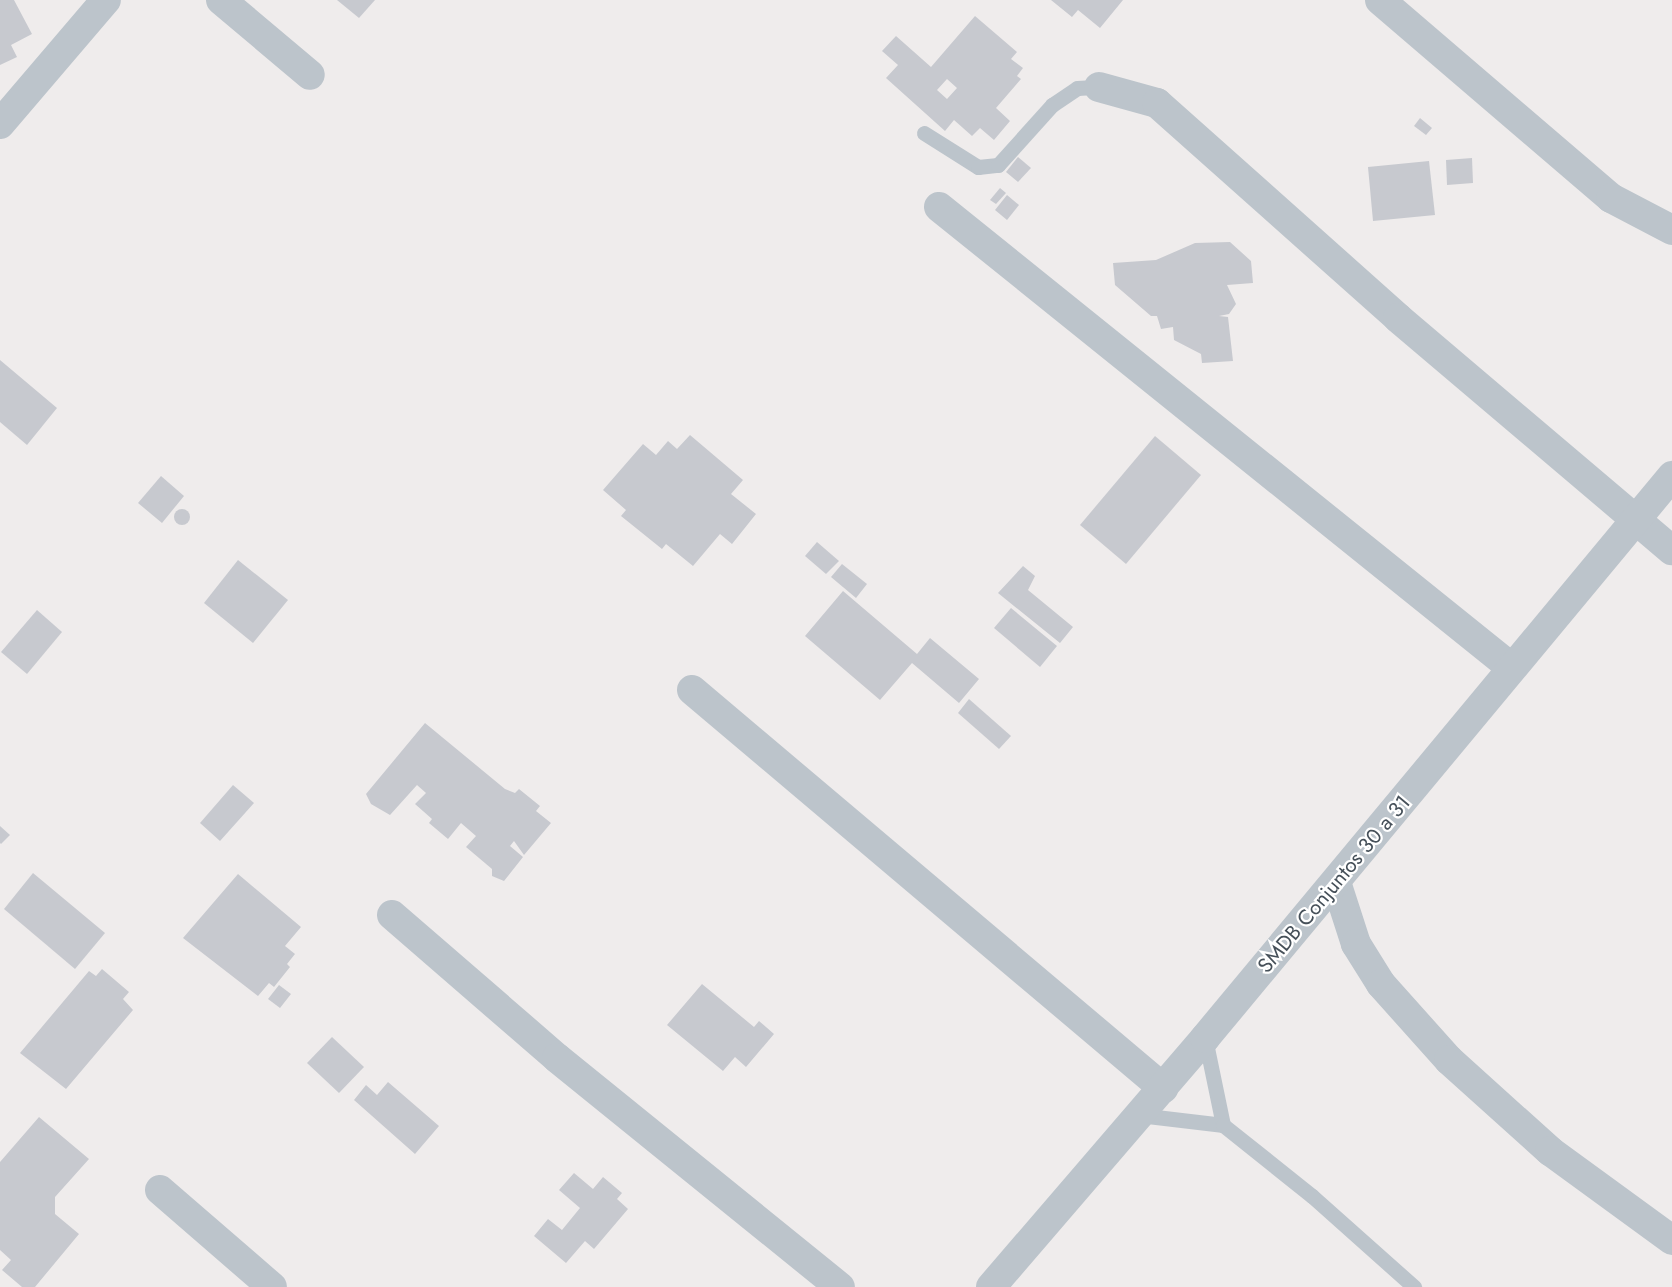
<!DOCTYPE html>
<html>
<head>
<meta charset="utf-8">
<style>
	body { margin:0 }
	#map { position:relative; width:1672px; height:1287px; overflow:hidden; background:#efecec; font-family:Jost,sans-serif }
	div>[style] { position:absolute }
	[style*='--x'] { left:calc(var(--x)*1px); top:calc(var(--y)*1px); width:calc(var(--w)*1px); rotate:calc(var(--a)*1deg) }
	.building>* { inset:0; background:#c7c9cf }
	.round { border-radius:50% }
	.service>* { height:15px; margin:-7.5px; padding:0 7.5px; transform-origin:7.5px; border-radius:7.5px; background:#bcc4cb }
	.minor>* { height:30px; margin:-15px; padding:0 15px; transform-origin:15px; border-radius:15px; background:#bcc4cb }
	span { translate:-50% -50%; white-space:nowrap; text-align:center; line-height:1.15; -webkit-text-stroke:4.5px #fff; paint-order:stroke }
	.street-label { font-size:21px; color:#465059 }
</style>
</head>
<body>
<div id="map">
	<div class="building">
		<i style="clip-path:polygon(0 0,14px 0,32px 34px,11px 45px,17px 57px,0 65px)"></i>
		<i style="clip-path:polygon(337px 0,375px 0,359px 18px)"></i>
		<i style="clip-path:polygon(1051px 0,1123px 0,1100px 28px,1078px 10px,1072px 17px)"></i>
		<i style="clip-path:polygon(evenodd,975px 16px,1017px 52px,1011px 59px,1023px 68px,1017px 76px,1021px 79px,996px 108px,1010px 121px,994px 140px,980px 128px,972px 136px,954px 120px,945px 131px,886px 78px,898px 65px,882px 51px,896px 36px,931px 67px,975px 16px,947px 79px,957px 88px,947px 99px,937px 90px,947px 79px)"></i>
		<i style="clip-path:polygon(1420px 118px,1432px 128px,1426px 135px,1414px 126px)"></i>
		<i style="clip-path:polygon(1018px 157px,1031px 168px,1018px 182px,1006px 172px)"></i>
		<i style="clip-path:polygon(1472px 158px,1473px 183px,1447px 185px,1446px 160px)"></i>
		<i style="clip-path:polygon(1429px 161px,1435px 215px,1373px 221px,1368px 167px)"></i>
		<i style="clip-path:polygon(1000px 188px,1006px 193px,996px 204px,990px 200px)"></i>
		<i style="clip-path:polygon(1007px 195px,1019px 205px,1007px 220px,995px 210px)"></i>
		<i style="clip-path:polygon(1230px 242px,1251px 261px,1253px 283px,1227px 285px,1236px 304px,1229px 314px,1219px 316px,1228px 317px,1233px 361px,1202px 363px,1201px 354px,1174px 340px,1173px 327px,1161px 329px,1157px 316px,1151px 316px,1115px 285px,1113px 263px,1156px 260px,1195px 243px)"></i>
		<i style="clip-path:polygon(0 360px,57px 408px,27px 445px,0 422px)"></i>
		<i style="clip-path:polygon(690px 435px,743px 480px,731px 494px,756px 514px,732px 544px,720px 534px,693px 566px,666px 544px,662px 549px,621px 516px,626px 510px,603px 490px,643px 444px,656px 455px,668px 441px,677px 449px)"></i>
		<i style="clip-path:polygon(1155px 436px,1201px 475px,1126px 564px,1080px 525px)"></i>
		<i style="clip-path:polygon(161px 476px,184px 496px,162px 523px,138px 503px)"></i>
		<i class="round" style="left:174px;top:509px;width:16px;height:16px"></i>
		<i style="clip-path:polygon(817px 542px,839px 561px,826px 574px,805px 556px)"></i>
		<i style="clip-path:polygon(238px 560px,288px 600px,253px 643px,204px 603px)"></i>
		<i style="clip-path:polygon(842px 564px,867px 584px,856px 598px,831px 577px)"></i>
		<i style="clip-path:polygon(1023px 566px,1035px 576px,1028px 590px,1073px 627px,1060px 643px,998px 593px)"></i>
		<i style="clip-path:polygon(843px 591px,917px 654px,930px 638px,979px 679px,959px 703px,912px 663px,880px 700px,805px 636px)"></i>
		<i style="clip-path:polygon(1011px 608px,1057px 646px,1040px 667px,994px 628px)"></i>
		<i style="clip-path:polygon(37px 610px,62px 632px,27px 674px,1px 652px)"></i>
		<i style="clip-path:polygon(969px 699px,1011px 736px,999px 749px,958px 713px)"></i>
		<i style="clip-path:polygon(425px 723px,505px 789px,515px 793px,519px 789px,540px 806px,536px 811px,551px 823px,524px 855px,514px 841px,510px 846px,523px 857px,504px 881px,492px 876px,492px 869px,466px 847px,476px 836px,461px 823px,448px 839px,429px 823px,432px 819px,415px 804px,426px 793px,417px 785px,390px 815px,371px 804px,366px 794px)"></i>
		<i style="clip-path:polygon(233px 785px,254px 803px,220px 841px,200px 823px)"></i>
		<i style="clip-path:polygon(0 826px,10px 835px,1px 844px,0 843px)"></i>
		<i style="clip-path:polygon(33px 873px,105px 933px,75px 969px,4px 909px)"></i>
		<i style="clip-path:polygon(238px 874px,301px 927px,285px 946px,295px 954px,287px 964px,290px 967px,274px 987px,269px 983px,258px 996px,183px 938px)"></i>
		<i style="clip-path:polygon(102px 969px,129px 992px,123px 999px,133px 1010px,66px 1089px,20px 1053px,89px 971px,96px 976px)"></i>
		<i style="clip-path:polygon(702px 984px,754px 1027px,759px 1021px,774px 1034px,746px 1067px,735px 1057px,723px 1071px,667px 1025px)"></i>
		<i style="clip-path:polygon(279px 985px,291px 994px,280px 1008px,268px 999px)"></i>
		<i style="clip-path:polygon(332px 1037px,364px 1067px,339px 1093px,307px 1063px)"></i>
		<i style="clip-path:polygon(388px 1082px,439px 1126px,415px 1154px,354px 1100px,366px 1085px,377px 1095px)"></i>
		<i style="clip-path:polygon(39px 1117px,89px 1159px,55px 1197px,55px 1214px,79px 1234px,35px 1287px,22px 1287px,2px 1270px,11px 1260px,0 1250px,0 1162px)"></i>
		<i style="clip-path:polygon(574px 1173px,593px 1189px,603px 1177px,622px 1193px,617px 1199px,628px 1209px,594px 1249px,585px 1241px,566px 1263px,534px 1236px,548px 1219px,562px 1230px,580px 1208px,559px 1190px)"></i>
	</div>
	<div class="service">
		<i style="--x:924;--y:133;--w:64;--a:32.2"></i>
		<i style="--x:978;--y:167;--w:20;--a:-6"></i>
		<i style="--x:998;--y:165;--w:81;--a:-48"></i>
		<i style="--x:1052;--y:105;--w:30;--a:-34"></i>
		<i style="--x:1077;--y:88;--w:22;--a:-3"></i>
		<i style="--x:1139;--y:1115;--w:85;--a:6.8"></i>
		<i style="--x:1223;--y:1125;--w:89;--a:-101.7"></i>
		<i style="--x:1223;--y:1125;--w:114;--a:38.6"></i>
		<i style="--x:1312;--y:1196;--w:137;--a:41.7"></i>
	</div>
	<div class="minor">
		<i style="--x:221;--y:0;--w:116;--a:40.1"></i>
		<i style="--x:1380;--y:0;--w:304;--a:40.6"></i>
		<i style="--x:1611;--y:198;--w:69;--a:27.7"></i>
		<i style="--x:1099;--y:87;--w:60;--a:15.4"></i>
		<i style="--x:1157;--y:103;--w:323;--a:41.7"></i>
		<i style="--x:1398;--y:318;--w:359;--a:40.3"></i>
		<i style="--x:0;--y:124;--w:163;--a:-49.5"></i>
		<i style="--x:939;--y:207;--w:735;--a:38.82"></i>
		<i style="--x:692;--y:690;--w:617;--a:40.2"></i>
		<i style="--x:1336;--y:882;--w:65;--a:72.1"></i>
		<i style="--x:1356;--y:944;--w:47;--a:58"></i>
		<i style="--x:1381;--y:984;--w:102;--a:48.2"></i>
		<i style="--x:1449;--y:1060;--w:136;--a:42"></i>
		<i style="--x:1550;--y:1151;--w:151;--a:36.1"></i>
		<i style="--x:392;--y:915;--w:218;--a:40.9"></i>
		<i style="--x:557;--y:1058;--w:364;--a:39"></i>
		<i style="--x:160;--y:1190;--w:148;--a:40.9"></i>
		<i style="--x:991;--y:1287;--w:328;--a:-49.3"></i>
		<i style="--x:1205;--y:1038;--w:731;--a:-50.27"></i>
	</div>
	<div class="street-label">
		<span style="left:1334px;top:884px;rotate:-50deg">SMDB Conjuntos 30 a 31</span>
	</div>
</div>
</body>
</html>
